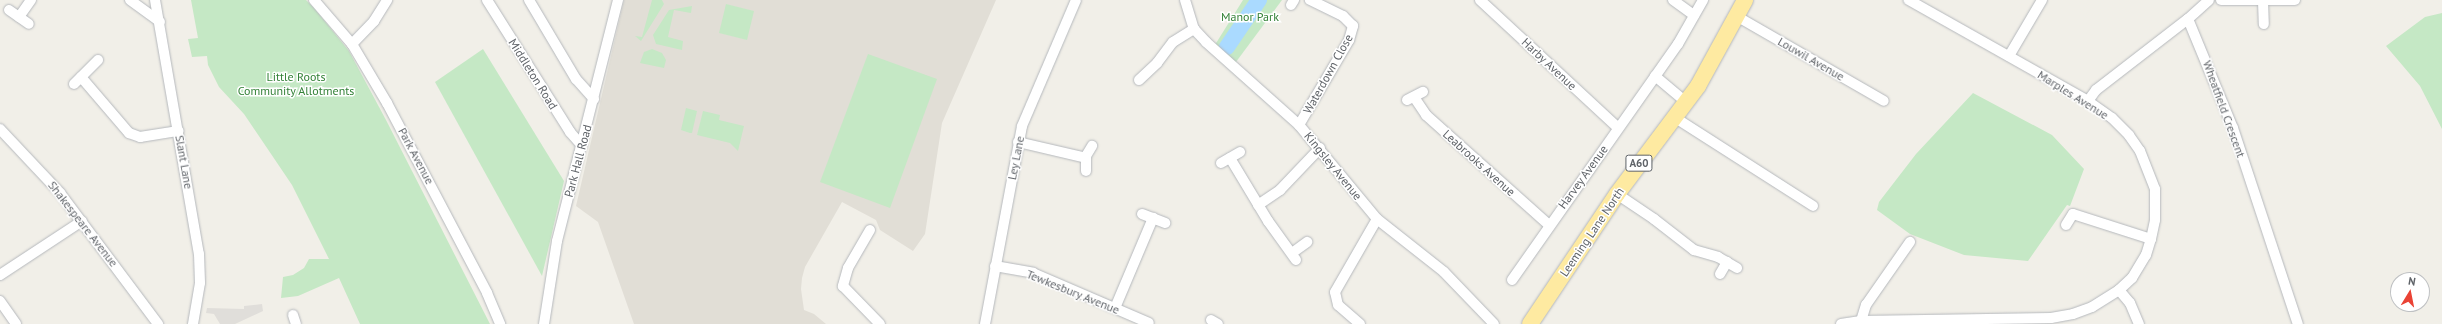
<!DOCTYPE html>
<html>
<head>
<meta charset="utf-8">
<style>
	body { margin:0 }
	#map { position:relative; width:2442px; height:324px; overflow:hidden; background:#f1efe8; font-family:"PT Sans",sans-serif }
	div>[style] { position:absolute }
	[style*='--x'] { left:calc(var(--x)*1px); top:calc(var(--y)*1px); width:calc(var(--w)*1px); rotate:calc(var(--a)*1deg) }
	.industrial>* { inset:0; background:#e0deda }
	.education>* { inset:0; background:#e1ded6 }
	.green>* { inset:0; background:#c5e8c5 }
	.river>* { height:16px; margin:-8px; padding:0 8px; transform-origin:8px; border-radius:8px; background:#aadaff }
	.roads { filter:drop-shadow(0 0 1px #b5b8bc) drop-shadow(0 0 1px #b5b8bc) }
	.minor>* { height:10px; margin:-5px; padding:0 5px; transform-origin:5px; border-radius:5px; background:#fff }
	.trunk>* { height:16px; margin:-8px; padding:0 8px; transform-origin:8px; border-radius:8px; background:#feeaa1 }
	span { translate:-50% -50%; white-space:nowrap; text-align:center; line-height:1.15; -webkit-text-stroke:3px #fff; paint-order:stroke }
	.shield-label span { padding:1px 3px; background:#fff; border:1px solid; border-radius:3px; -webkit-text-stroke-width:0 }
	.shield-label { font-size:11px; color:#5f6368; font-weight:700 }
	.park-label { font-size:12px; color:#348238 }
	.street-label { font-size:12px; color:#5f6368 }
	.north { position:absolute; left:2390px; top:272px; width:40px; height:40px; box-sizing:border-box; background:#fff; border:1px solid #bfc1c3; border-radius:50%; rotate:10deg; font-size:11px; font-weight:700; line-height:16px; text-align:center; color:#5f6368 }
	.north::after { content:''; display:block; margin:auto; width:14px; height:18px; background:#ea4335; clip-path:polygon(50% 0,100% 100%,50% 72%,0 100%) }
</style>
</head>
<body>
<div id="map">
	<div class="industrial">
		<i style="clip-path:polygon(262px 304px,263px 311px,235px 324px,220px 324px,214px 314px,206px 313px,207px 308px,244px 309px,244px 306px)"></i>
	</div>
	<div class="education">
		<i style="clip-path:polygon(624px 0,996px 0,942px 123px,925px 234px,913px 251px,880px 230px,876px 220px,842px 202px,805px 267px,802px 278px,801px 289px,804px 310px,814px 314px,826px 324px,634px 324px,598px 222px,576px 206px)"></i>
	</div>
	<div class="green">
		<i style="clip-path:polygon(191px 0,306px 0,314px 8px,349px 51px,386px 120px,490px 324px,360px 324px,339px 278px,298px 296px,281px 298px,283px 277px,293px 275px,304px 268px,309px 259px,329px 259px,292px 185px,244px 114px,219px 87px,208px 65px,207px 56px,192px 57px,188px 39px,198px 38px)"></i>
		<i style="clip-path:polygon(652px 0,662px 0,664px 4px,641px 41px,635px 36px,642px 37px)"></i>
		<i style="clip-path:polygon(1243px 0,1282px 0,1233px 66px,1213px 48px)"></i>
		<i style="clip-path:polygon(726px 4px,754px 11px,747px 40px,719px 33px)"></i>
		<i style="clip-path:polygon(692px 6px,691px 13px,674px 10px,668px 37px,683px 41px,682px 50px,656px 44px,653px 35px,669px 10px)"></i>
		<i style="clip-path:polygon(2442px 13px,2442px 129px,2420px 86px,2386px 46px,2425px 17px)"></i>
		<i style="clip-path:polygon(483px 49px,564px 181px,542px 276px,435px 82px)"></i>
		<i style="clip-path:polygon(652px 49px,662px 53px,666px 60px,664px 68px,640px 63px,644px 52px)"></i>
		<i style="clip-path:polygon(868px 54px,937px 79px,890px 208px,820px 182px)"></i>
		<i style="clip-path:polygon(1973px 93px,2052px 135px,2084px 169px,2070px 206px,2067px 205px,2028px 261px,1964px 255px,1910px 234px,1877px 210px,1879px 202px,1916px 154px)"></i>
		<i style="clip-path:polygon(686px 108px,697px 111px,692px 133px,690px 133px,681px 130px)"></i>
		<i style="clip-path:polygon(703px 111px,720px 115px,719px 120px,744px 126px,738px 151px,730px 143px,697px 135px)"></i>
	</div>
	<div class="river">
		<i style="--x:1227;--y:47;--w:57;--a:-55.8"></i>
	</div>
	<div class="roads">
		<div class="minor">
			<i style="--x:130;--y:0;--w:37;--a:36"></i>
			<i style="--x:155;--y:0;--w:258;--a:80.2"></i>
			<i style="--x:199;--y:254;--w:29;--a:88"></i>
			<i style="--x:200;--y:283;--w:42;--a:99.7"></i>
			<i style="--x:314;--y:0;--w:58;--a:49.2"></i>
			<i style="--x:352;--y:44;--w:69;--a:59.3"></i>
			<i style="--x:387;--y:103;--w:215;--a:62.2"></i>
			<i style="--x:487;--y:293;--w:34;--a:67"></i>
			<i style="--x:487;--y:0;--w:156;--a:57.8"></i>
			<i style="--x:570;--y:132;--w:18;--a:49"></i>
			<i style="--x:529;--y:0;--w:92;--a:59.3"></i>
			<i style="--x:576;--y:79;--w:27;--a:48"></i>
			<i style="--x:1185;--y:0;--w:30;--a:73"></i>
			<i style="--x:1194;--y:29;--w:18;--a:47"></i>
			<i style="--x:1206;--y:42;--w:125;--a:41.7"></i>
			<i style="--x:1299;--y:125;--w:122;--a:50.3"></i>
			<i style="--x:1377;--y:219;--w:85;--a:38.3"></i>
			<i style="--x:1444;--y:272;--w:72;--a:46.1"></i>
			<i style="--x:1480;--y:0;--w:188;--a:42.8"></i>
			<i style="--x:1673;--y:0;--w:26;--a:36"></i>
			<i style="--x:2221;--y:0;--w:74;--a:0"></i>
			<i style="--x:2263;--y:1;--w:23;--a:88"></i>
			<i style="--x:1291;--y:5;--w:6;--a:-59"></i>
			<i style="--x:9;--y:10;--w:24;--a:35"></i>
			<i style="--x:19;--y:17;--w:21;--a:-55"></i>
			<i style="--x:1738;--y:17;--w:168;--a:29.9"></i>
			<i style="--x:2188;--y:19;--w:28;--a:-42"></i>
			<i style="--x:352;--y:44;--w:32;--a:-46"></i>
			<i style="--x:374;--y:21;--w:25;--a:-58"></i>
			<i style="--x:2009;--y:56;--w:65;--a:-59.5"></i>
			<i style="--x:1655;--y:76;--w:40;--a:40"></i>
			<i style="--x:81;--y:77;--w:74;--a:49.4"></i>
			<i style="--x:129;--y:133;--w:12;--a:20"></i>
			<i style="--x:140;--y:137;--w:39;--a:-9"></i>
			<i style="--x:1139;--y:80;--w:25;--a:-43"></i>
			<i style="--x:1157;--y:63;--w:26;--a:-53"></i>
			<i style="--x:1173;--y:42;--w:25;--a:-32"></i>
			<i style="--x:74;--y:84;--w:34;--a:-45"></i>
			<i style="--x:1414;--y:97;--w:22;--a:56"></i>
			<i style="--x:1426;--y:115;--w:165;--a:41.8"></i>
			<i style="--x:1407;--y:100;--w:18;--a:-27"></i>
			<i style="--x:2088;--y:101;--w:14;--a:-54"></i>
			<i style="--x:2096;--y:90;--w:116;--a:-37.7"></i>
			<i style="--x:2188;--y:19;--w:118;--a:67.6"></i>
			<i style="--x:2233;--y:128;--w:206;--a:71.7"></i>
			<i style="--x:1674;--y:117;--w:165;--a:32.6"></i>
			<i style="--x:1299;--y:125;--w:99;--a:-59.5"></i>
			<i style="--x:1349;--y:40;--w:15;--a:-74"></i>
			<i style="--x:1353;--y:26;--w:14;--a:-135"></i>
			<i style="--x:1343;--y:16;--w:37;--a:-154"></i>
			<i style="--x:0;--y:129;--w:88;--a:46.8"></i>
			<i style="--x:60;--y:193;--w:164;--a:53.2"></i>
			<i style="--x:1018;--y:142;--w:70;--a:13.2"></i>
			<i style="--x:1230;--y:158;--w:74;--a:58.9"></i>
			<i style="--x:1268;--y:221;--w:48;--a:54.3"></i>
			<i style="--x:1221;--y:163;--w:22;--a:-30"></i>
			<i style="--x:1086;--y:171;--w:15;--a:-90"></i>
			<i style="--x:1086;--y:156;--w:12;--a:-59"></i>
			<i style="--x:1617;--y:194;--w:45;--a:34"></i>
			<i style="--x:1654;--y:219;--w:51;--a:37.8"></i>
			<i style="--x:1694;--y:250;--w:25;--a:16"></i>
			<i style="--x:1718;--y:257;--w:22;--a:30"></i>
			<i style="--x:1258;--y:205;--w:27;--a:-34"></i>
			<i style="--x:1280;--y:190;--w:58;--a:-46.4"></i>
			<i style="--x:1142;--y:214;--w:25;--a:21"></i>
			<i style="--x:2066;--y:225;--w:13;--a:-58"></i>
			<i style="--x:2073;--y:214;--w:82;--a:17.8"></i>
			<i style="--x:870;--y:230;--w:44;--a:120.1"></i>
			<i style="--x:848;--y:268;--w:19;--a:106"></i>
			<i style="--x:843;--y:286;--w:53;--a:45.8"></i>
			<i style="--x:1292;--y:253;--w:19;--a:-36"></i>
			<i style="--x:995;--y:266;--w:39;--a:10"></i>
			<i style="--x:1033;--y:273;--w:126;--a:23.3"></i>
			<i style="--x:1720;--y:274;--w:14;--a:-60"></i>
			<i style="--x:0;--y:275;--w:98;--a:-33.4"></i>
			<i style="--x:1512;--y:280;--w:289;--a:-54.9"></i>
			<i style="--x:1678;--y:44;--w:51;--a:-60.4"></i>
			<i style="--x:2119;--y:290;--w:17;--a:50"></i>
			<i style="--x:2130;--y:303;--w:23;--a:67"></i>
			<i style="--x:0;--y:301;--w:28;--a:55"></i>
			<i style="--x:1115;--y:308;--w:98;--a:-67.1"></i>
			<i style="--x:293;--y:315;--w:9;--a:72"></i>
			<i style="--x:1211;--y:320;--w:8;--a:30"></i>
			<i style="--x:1861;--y:321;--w:17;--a:-73"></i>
			<i style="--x:1866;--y:305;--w:77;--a:-55.1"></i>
			<i style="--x:544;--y:324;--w:84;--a:-81.1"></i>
			<i style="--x:557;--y:241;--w:249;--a:-75.8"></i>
			<i style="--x:985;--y:324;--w:201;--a:-79.4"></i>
			<i style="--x:1022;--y:126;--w:137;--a:-66.8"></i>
			<i style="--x:1360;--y:324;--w:29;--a:-139"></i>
			<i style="--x:1338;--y:305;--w:13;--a:-103"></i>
			<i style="--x:1335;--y:292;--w:84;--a:-60.1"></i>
			<i style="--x:1841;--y:324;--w:20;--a:-9"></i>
			<i style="--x:1861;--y:321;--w:190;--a:-0.9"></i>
			<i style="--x:2051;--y:318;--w:22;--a:-10"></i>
			<i style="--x:2073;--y:314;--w:20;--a:-20"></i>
			<i style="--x:2092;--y:307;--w:32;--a:-32"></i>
			<i style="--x:2119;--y:290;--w:18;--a:-43"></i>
			<i style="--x:2132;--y:278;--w:27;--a:-59"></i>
			<i style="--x:2146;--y:255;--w:17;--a:-73"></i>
			<i style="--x:2151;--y:239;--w:19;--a:-78"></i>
			<i style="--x:2155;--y:220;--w:31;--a:-90"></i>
			<i style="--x:2155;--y:189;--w:41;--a:-111.5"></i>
			<i style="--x:2140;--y:151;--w:19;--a:-125"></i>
			<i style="--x:2129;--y:135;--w:24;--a:-135"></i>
			<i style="--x:2112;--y:118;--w:29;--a:-145"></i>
			<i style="--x:2088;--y:101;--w:206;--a:-150.6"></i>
		</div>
		<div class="trunk">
			<i style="--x:1530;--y:324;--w:156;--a:-56.2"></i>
			<i style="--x:1617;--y:194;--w:135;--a:-53.1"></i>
			<i style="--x:1698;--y:86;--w:98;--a:-61.3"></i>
		</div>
	</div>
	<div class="shield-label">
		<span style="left:1639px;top:163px">A60</span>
	</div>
	<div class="park-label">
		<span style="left:1250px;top:17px">Manor Park</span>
		<span style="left:296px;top:84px">Little Roots<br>Community Allotments</span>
	</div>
	<div class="street-label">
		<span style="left:1811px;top:59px;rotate:30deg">Louwil Avenue</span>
		<span style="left:1549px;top:64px;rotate:43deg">Harby Avenue</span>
		<span style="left:533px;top:74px;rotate:58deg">Middleton Road</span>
		<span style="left:1328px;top:74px;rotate:-61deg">Waterdown Close</span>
		<span style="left:2073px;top:95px;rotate:32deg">Marples Avenue</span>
		<span style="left:2224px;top:109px;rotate:70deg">Wheatfield Crescent</span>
		<span style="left:416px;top:156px;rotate:62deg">Park Avenue</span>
		<span style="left:1016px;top:158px;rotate:-79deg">Ley Lane</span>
		<span style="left:578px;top:161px;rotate:-75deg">Park Hall Road</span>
		<span style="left:184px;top:162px;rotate:80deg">Slant Lane</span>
		<span style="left:1479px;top:163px;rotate:42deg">Leabrooks Avenue</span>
		<span style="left:1333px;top:166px;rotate:51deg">Kingsley Avenue</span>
		<span style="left:1583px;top:177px;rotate:-54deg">Harvey Avenue</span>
		<span style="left:83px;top:224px;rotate:52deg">Shakespeare Avenue</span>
		<span style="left:1592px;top:232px;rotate:-56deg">Leeming Lane North</span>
		<span style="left:1073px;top:292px;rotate:22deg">Tewkesbury Avenue</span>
	</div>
	<div class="north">N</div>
</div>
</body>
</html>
